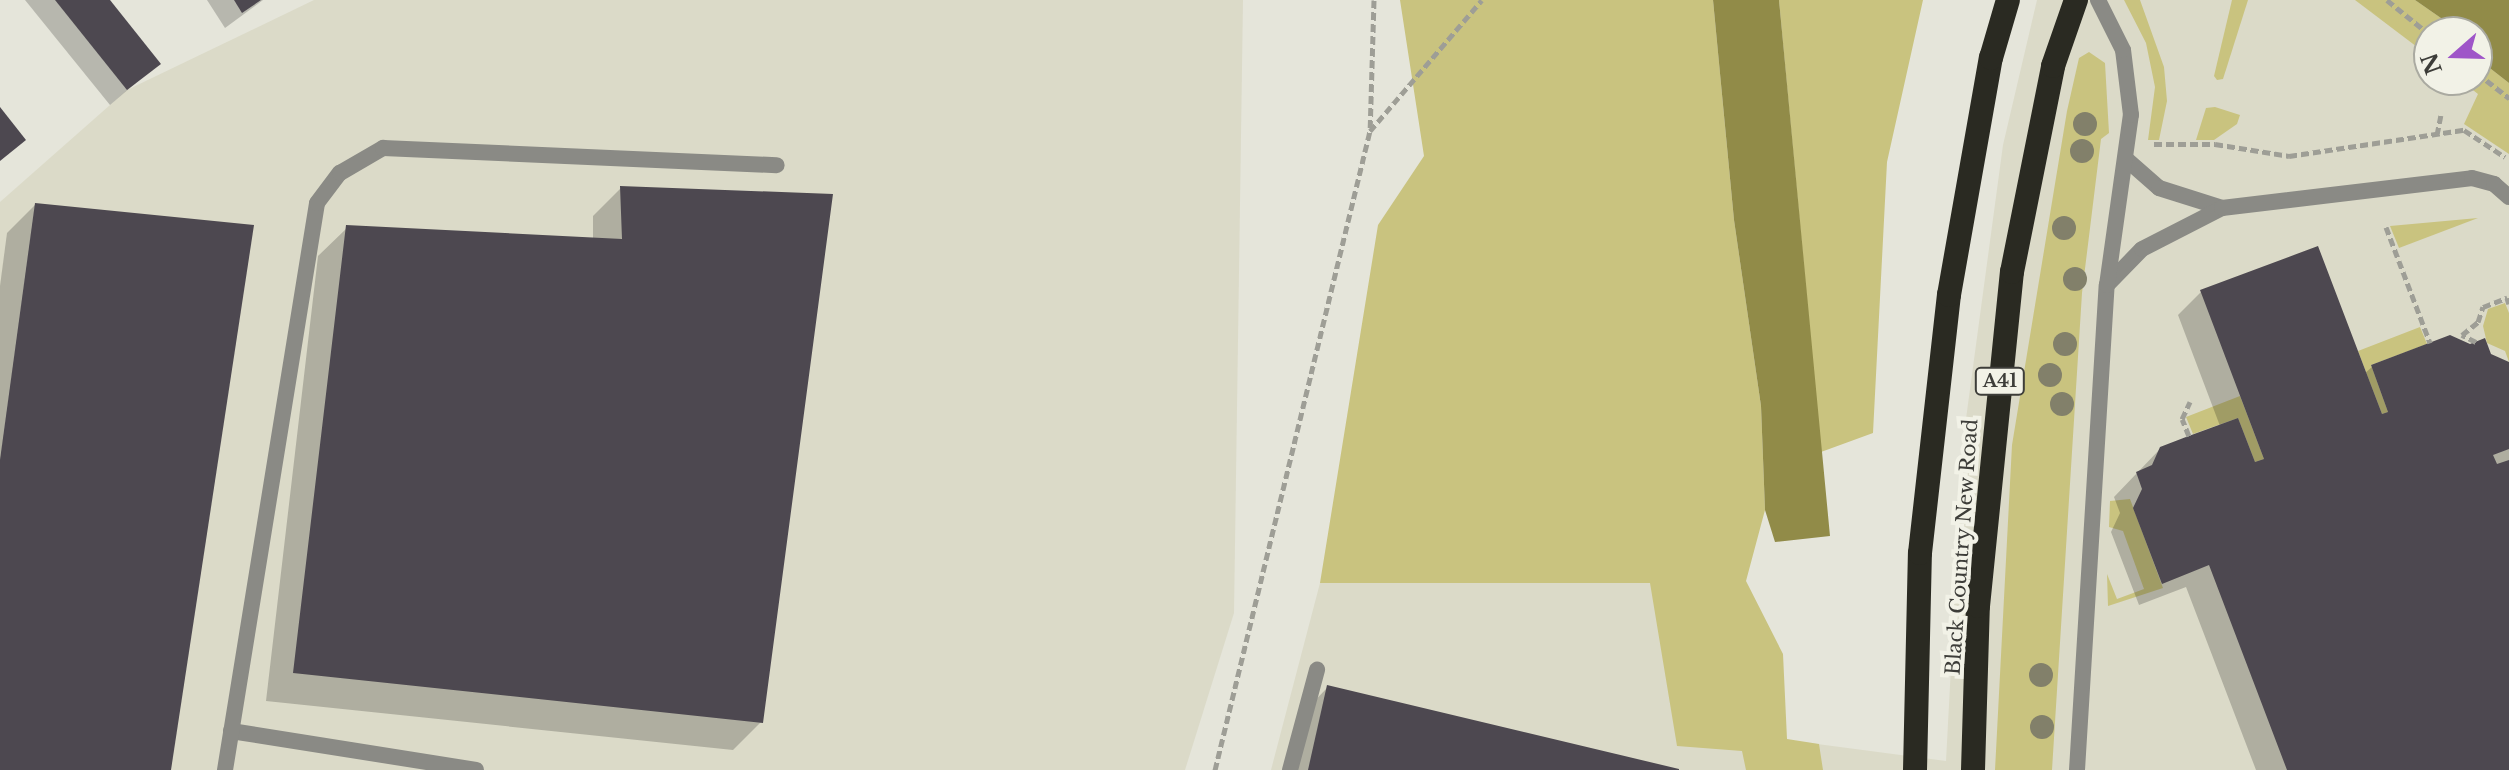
<!DOCTYPE html>
<html>
<head>
<meta charset="utf-8">
<style>
	body { margin:0 }
	#map { position:relative; width:2509px; height:770px; overflow:hidden; background:#e5e5da; font-family:"Libre Baskerville",serif }
	div>[style] { position:absolute }
	[style*='--x'] { left:calc(var(--x)*1px); top:calc(var(--y)*1px); width:calc(var(--w)*1px); rotate:calc(var(--a)*1deg) }
	.built>* { inset:0; background:#dbdac8 }
	.green>* { inset:0; background:#c9c37f }
	.water>* { inset:0; background:#918b48 }
	.shadow>* { inset:0; background:#0003 }
	.building>* { inset:0; background:#4d4850 }
	.path>* { height:5px; margin-top:-2.5px; transform-origin:0; background:repeating-linear-gradient(90deg,#9e9e96 0 8px,transparent 0 12px) }
	.lane>* { height:16px; margin:-8px; padding:0 8px; transform-origin:8px; border-radius:8px; background:#8a8a85 }
	.highway>* { height:24px; margin:-12px; padding:0 12px; transform-origin:12px; border-radius:12px; background:#2a2a22 }
	.trees>* { width:24px; height:24px; margin:-12px; border-radius:50%; background:#82806a }
	span { translate:-50% -50%; white-space:nowrap; text-align:center; line-height:1.15; -webkit-text-stroke:8px #f2f2e7; paint-order:stroke }
	.shield-label span { padding:2px 6px; background:#f2f2e7; border:2px solid; border-radius:6px; -webkit-text-stroke-width:0 }
	.shield-label { font-size:18px; color:#3d3d39; font-weight:700 }
	.street-label { font-size:20px; color:#3d3d39 }
	.north { position:absolute; left:2413px; top:16px; width:80px; height:80px; box-sizing:border-box; background:#f2f2e7; border:2px solid #aaaaa1; border-radius:50%; rotate:250deg; font-size:22px; font-weight:700; line-height:32px; text-align:center; color:#3d3d39 }
	.north::after { content:''; display:block; margin:auto; width:28px; height:36px; background:#9f55c8; clip-path:polygon(50% 0,100% 100%,50% 72%,0 100%) }
</style>
</head>
<body>
<div id="map">
	<div class="built">
		<i style="clip-path:polygon(314px 0,1243px 0,1234px 613px,1185px 770px,0 770px,0 202px,127px 90px)"></i>
		<i style="clip-path:polygon(evenodd,2037px 0,2509px 0,2509px 770px,1271px 770px,1320px 583px,1674px 583px,1787px 740px,1946px 761px,1963px 441px,2003px 145px,2037px 0,2429px 32px,2477px 32px,2477px 80px,2429px 80px,2429px 32px)"></i>
	</div>
	<div class="green">
		<i style="clip-path:polygon(1400px 0,1713px 0,1734px 220px,1761px 406px,1765px 510px,1746px 581px,1783px 654px,1787px 739px,1819px 744px,1823px 770px,1746px 770px,1742px 751px,1677px 746px,1650px 583px,1320px 583px,1378px 225px,1424px 156px)"></i>
		<i style="clip-path:polygon(1779px 0,1923px 0,1887px 162px,1873px 433px,1821px 452px)"></i>
		<i style="clip-path:polygon(2124px 0,2140px 0,2164px 67px,2167px 101px,2159px 140px,2148px 140px,2155px 87px,2146px 43px)"></i>
		<i style="clip-path:polygon(2232px 0,2248px 0,2223px 79px,2217px 80px,2214px 76px)"></i>
		<i style="clip-path:polygon(2355px 0,2415px 0,2461px 32px,2429px 32px,2429px 56px)"></i>
		<i style="clip-path:polygon(2089px 52px,2105px 63px,2109px 133px,2101px 139px,2082px 293px,2052px 770px,1995px 770px,2012px 445px,2067px 111px,2079px 58px)"></i>
		<i style="clip-path:polygon(2477px 58px,2509px 83px,2509px 154px,2464px 124px,2478px 94px,2460px 80px,2477px 80px)"></i>
		<i style="clip-path:polygon(2215px 107px,2240px 115px,2237px 124px,2214px 140px,2196px 140px,2206px 108px)"></i>
		<i style="clip-path:polygon(2478px 218px,2399px 248px,2390px 226px)"></i>
		<i style="clip-path:polygon(2505px 303px,2509px 313px,2509px 362px,2505px 351px,2487px 343px,2483px 326px,2488px 309px)"></i>
		<i style="clip-path:polygon(2420px 327px,2427px 344px,2371px 365px,2388px 412px,2382px 414px,2358px 351px)"></i>
		<i style="clip-path:polygon(2240px 396px,2264px 459px,2255px 462px,2238px 418px,2193px 434px,2186px 417px)"></i>
		<i style="clip-path:polygon(2130px 499px,2163px 588px,2108px 606px,2107px 574px,2117px 599px,2144px 589px,2123px 531px,2109px 527px,2110px 501px)"></i>
	</div>
	<div class="water">
		<i style="clip-path:polygon(1713px 0,1779px 0,1830px 536px,1775px 542px,1765px 510px,1761px 406px,1734px 220px)"></i>
		<i style="clip-path:polygon(2415px 0,2509px 0,2509px 83px,2477px 58px,2477px 32px,2461px 32px)"></i>
	</div>
	<div class="shadow">
		<i style="clip-path:polygon(25px 0,107px 0,158px 64px,110px 105px)"></i>
		<i style="clip-path:polygon(207px 0,263px 0,225px 28px)"></i>
		<i style="clip-path:polygon(621px 188px,761px 722px,733px 750px,266px 701px,318px 256px,347px 228px,593px 239px,593px 216px)"></i>
		<i style="clip-path:polygon(35px 205px,169px 770px,0 770px,0 286px,7px 233px)"></i>
		<i style="clip-path:polygon(2201px 292px,2364px 374px,2372px 367px,2489px 355px,2509px 364px,2509px 770px,2256px 770px,2186px 587px,2139px 605px,2111px 532px,2120px 513px,2114px 497px,2161px 448px,2220px 426px,2178px 315px)"></i>
		<i style="clip-path:polygon(1328px 687px,1676px 770px,1287px 770px,1300px 716px)"></i>
	</div>
	<div class="building">
		<i style="clip-path:polygon(55px 0,110px 0,161px 64px,127px 90px)"></i>
		<i style="clip-path:polygon(234px 0,261px 0,242px 13px)"></i>
		<i style="clip-path:polygon(0 107px,26px 140px,0 161px)"></i>
		<i style="clip-path:polygon(620px 186px,833px 194px,763px 723px,293px 673px,346px 225px,622px 239px)"></i>
		<i style="clip-path:polygon(35px 203px,254px 225px,171px 770px,0 770px,0 460px)"></i>
		<i style="clip-path:polygon(2318px 246px,2382px 414px,2388px 412px,2371px 365px,2450px 335px,2470px 344px,2485px 338px,2491px 354px,2509px 362px,2509px 449px,2493px 455px,2497px 464px,2509px 460px,2509px 770px,2287px 770px,2209px 565px,2162px 584px,2133px 508px,2142px 489px,2136px 472px,2152px 465px,2160px 447px,2186px 437px,2238px 418px,2255px 462px,2264px 459px,2200px 290px)"></i>
		<i style="clip-path:polygon(1327px 685px,1679px 769px,1679px 770px,1308px 770px)"></i>
	</div>
	<div class="path">
		<i style="--x:1374;--y:0;--w:131;--a:91.7"></i>
		<i style="--x:1370;--y:131;--w:172;--a:-49.5"></i>
		<i style="--x:2387;--y:0;--w:54;--a:39"></i>
		<i style="--x:2477;--y:73;--w:41;--a:38"></i>
		<i style="--x:2437;--y:135;--w:20;--a:-79"></i>
		<i style="--x:2154;--y:144;--w:61;--a:0"></i>
		<i style="--x:2215;--y:144;--w:75;--a:9.2"></i>
		<i style="--x:2289;--y:156;--w:177;--a:-8.5"></i>
		<i style="--x:2464;--y:130;--w:49;--a:33.4"></i>
		<i style="--x:2386;--y:227;--w:124;--a:69.2"></i>
		<i style="--x:2476;--y:342;--w:16;--a:-153"></i>
		<i style="--x:2462;--y:335;--w:21;--a:-39"></i>
		<i style="--x:2478;--y:322;--w:16;--a:-72"></i>
		<i style="--x:2483;--y:307;--w:26;--a:-21"></i>
		<i style="--x:2507;--y:298;--w:6;--a:72"></i>
		<i style="--x:2189;--y:436;--w:18;--a:-112"></i>
		<i style="--x:2182;--y:419;--w:19;--a:-65"></i>
		<i style="--x:1215;--y:770;--w:658;--a:-76.37"></i>
	</div>
	<div class="lane">
		<i style="--x:2126;--y:159;--w:44;--a:41.3"></i>
		<i style="--x:2159;--y:188;--w:66;--a:17.6"></i>
		<i style="--x:2107;--y:285;--w:50;--a:-45.8"></i>
		<i style="--x:2142;--y:249;--w:90;--a:-27.1"></i>
		<i style="--x:2222;--y:208;--w:252;--a:-6.8"></i>
		<i style="--x:2472;--y:178;--w:23;--a:15"></i>
		<i style="--x:2494;--y:184;--w:20;--a:41"></i>
		<i style="--x:231;--y:731;--w:248;--a:9"></i>
		<i style="--x:225;--y:770;--w:574;--a:-80.78"></i>
		<i style="--x:317;--y:203;--w:38;--a:-53"></i>
		<i style="--x:340;--y:173;--w:50;--a:-30.2"></i>
		<i style="--x:383;--y:148;--w:394;--a:2.5"></i>
		<i style="--x:1290;--y:770;--w:104;--a:-74.9"></i>
		<i style="--x:2077;--y:770;--w:486;--a:-86.5"></i>
		<i style="--x:2107;--y:285;--w:172;--a:-82"></i>
		<i style="--x:2131;--y:115;--w:65;--a:-97"></i>
		<i style="--x:2123;--y:50;--w:56;--a:-116.6"></i>
	</div>
	<div class="highway">
		<i style="--x:1915;--y:770;--w:217;--a:-88.7"></i>
		<i style="--x:1920;--y:553;--w:260;--a:-83.6"></i>
		<i style="--x:1949;--y:295;--w:241;--a:-80"></i>
		<i style="--x:1991;--y:58;--w:60;--a:-73.7"></i>
		<i style="--x:1973;--y:770;--w:164;--a:-88.3"></i>
		<i style="--x:1978;--y:606;--w:336;--a:-84.2"></i>
		<i style="--x:2012;--y:272;--w:210;--a:-78.7"></i>
		<i style="--x:2053;--y:66;--w:70;--a:-70.8"></i>
	</div>
	<div class="trees">
		<i style="left:2085px;top:124px"></i>
		<i style="left:2082px;top:151px"></i>
		<i style="left:2064px;top:228px"></i>
		<i style="left:2075px;top:279px"></i>
		<i style="left:2065px;top:344px"></i>
		<i style="left:2050px;top:375px"></i>
		<i style="left:2062px;top:404px"></i>
		<i style="left:2041px;top:675px"></i>
		<i style="left:2042px;top:727px"></i>
	</div>
	<div class="shield-label">
		<span style="left:2000px;top:381px">A41</span>
	</div>
	<div class="street-label">
		<span style="left:1962px;top:547px;rotate:-86deg">Black Country New Road</span>
	</div>
	<div class="north">N</div>
</div>
</body>
</html>
